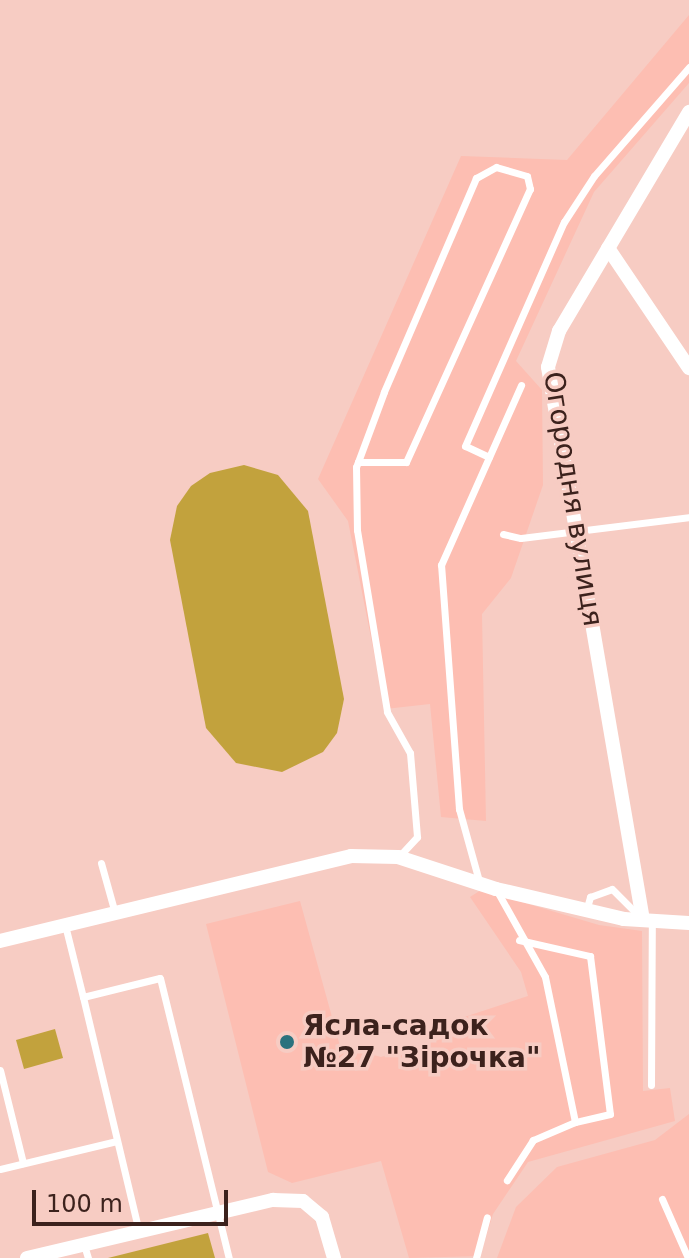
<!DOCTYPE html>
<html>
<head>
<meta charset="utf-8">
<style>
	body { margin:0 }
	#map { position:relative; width:689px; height:1258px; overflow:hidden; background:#f7ccc3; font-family:"DejaVu Sans",sans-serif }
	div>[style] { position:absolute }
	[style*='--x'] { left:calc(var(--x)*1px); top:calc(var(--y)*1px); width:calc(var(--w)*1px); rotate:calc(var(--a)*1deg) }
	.built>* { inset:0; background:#fdbeb2 }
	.green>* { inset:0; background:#c2a23d }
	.service>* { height:7px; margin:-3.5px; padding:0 3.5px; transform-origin:3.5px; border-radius:3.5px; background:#fff }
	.minor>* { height:14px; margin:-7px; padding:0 7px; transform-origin:7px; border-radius:7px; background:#fff }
	.dots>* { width:22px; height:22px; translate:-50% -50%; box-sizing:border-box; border:4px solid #f7ccc3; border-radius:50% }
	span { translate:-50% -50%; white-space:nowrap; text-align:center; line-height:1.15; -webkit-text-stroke:7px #f7ccc3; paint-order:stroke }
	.street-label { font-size:28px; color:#3c221d }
	.poi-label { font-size:28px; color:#3c221d; font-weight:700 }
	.left { translate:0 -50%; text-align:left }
	.scale { position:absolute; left:32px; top:1190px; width:196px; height:36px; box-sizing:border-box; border:4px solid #3c221d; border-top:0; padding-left:10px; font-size:24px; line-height:28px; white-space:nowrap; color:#3c221d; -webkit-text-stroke:6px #f7ccc3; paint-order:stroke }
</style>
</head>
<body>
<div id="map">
	<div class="built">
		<i style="clip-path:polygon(689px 15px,689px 83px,594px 192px,516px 361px,542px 390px,543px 485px,511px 578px,482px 614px,486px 821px,441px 817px,430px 704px,385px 709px,348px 521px,318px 479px,461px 156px,567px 160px)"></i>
		<i style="clip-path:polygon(481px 890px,599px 925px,642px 931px,643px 1091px,670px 1088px,675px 1121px,528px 1162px,493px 1214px,480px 1256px,409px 1258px,381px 1161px,292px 1183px,268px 1172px,206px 924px,300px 901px,340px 1046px,381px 1057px,445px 1038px,443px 1024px,528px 996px,521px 972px,470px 897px)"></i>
		<i style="clip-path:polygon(689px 1114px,689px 1258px,497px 1258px,516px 1207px,557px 1167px,655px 1140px)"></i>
	</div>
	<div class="green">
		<i style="clip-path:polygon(244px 465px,278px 475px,308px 511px,344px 699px,337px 733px,323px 752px,282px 772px,236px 763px,206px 728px,170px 540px,177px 506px,191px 486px,210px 473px)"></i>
		<i style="clip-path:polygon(55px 1029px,63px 1058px,24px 1069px,16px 1040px)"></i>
		<i style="clip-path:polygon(208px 1233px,215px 1258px,108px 1258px)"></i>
	</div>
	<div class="service">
		<i style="--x:489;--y:457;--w:26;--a:-155"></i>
		<i style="--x:465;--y:446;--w:245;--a:-66.2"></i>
		<i style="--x:564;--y:222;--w:55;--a:-56.9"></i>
		<i style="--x:594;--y:176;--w:145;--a:-48.9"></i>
		<i style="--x:358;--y:462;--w:48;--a:0"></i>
		<i style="--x:406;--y:462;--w:300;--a:-65.6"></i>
		<i style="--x:530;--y:189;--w:13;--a:-103"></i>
		<i style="--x:527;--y:176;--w:32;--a:-164"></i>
		<i style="--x:496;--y:167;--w:23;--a:151"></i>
		<i style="--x:476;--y:178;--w:233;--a:113.3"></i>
		<i style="--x:384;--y:392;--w:75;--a:110.4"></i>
		<i style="--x:358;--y:462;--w:5;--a:112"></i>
		<i style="--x:356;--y:467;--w:63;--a:89.1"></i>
		<i style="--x:357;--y:530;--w:184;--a:80.6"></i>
		<i style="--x:387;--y:712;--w:47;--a:60.7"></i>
		<i style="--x:410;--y:753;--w:84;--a:85.2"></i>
		<i style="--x:417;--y:837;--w:26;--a:133"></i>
		<i style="--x:503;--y:534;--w:18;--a:13"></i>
		<i style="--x:521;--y:538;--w:169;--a:-7.1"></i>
		<i style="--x:101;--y:863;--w:52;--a:74.4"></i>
		<i style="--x:479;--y:881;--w:75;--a:-105.5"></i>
		<i style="--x:459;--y:809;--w:245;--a:-94.2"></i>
		<i style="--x:441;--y:565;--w:197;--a:-66"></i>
		<i style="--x:497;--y:891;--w:98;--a:60.8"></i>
		<i style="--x:545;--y:977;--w:148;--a:78.3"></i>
		<i style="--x:575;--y:1122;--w:46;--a:156.8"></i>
		<i style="--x:533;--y:1140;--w:48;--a:123"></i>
		<i style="--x:586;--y:911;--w:15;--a:-74"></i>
		<i style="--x:590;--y:897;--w:23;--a:-20"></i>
		<i style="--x:612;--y:889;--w:38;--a:45"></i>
		<i style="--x:65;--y:925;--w:74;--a:76"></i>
		<i style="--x:83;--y:997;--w:79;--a:-13.9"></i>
		<i style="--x:160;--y:978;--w:288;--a:76.2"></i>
		<i style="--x:519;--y:940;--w:73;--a:12.7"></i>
		<i style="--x:590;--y:956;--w:159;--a:82.8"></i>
		<i style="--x:610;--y:1114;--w:36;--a:167"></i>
		<i style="--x:83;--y:997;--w:242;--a:76.6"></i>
		<i style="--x:0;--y:1070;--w:96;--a:76.1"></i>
		<i style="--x:651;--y:1085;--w:164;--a:-89.7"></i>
		<i style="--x:0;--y:1169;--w:120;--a:-13.5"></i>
		<i style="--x:662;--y:1199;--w:64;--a:66.2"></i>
		<i style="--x:84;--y:1245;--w:14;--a:73"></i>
		<i style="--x:476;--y:1258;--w:42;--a:-75"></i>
	</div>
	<div class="minor">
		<i style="--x:608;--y:248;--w:145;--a:56"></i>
		<i style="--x:643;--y:920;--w:561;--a:-99.75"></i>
		<i style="--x:548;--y:367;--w:38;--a:-73"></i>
		<i style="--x:559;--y:331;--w:255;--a:-59.3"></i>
		<i style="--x:0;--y:941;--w:361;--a:-13.6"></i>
		<i style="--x:351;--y:856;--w:47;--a:1.2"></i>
		<i style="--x:398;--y:857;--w:103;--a:18.1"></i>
		<i style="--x:496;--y:889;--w:131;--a:13.2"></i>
		<i style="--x:624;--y:919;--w:65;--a:3.5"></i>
		<i style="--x:27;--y:1258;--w:253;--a:-13.3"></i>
		<i style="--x:273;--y:1200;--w:30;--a:2"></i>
		<i style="--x:303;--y:1201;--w:25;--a:40"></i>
		<i style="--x:322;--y:1217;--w:43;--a:73.7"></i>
	</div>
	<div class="dots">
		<i style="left:287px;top:1042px;background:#2b727e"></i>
	</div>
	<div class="street-label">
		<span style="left:573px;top:499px;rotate:81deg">Огородня вулиця</span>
	</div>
	<div class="poi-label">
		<span class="left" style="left:303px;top:1042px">Ясла-садок<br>№27 "Зірочка"</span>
	</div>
	<div class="scale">100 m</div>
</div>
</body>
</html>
